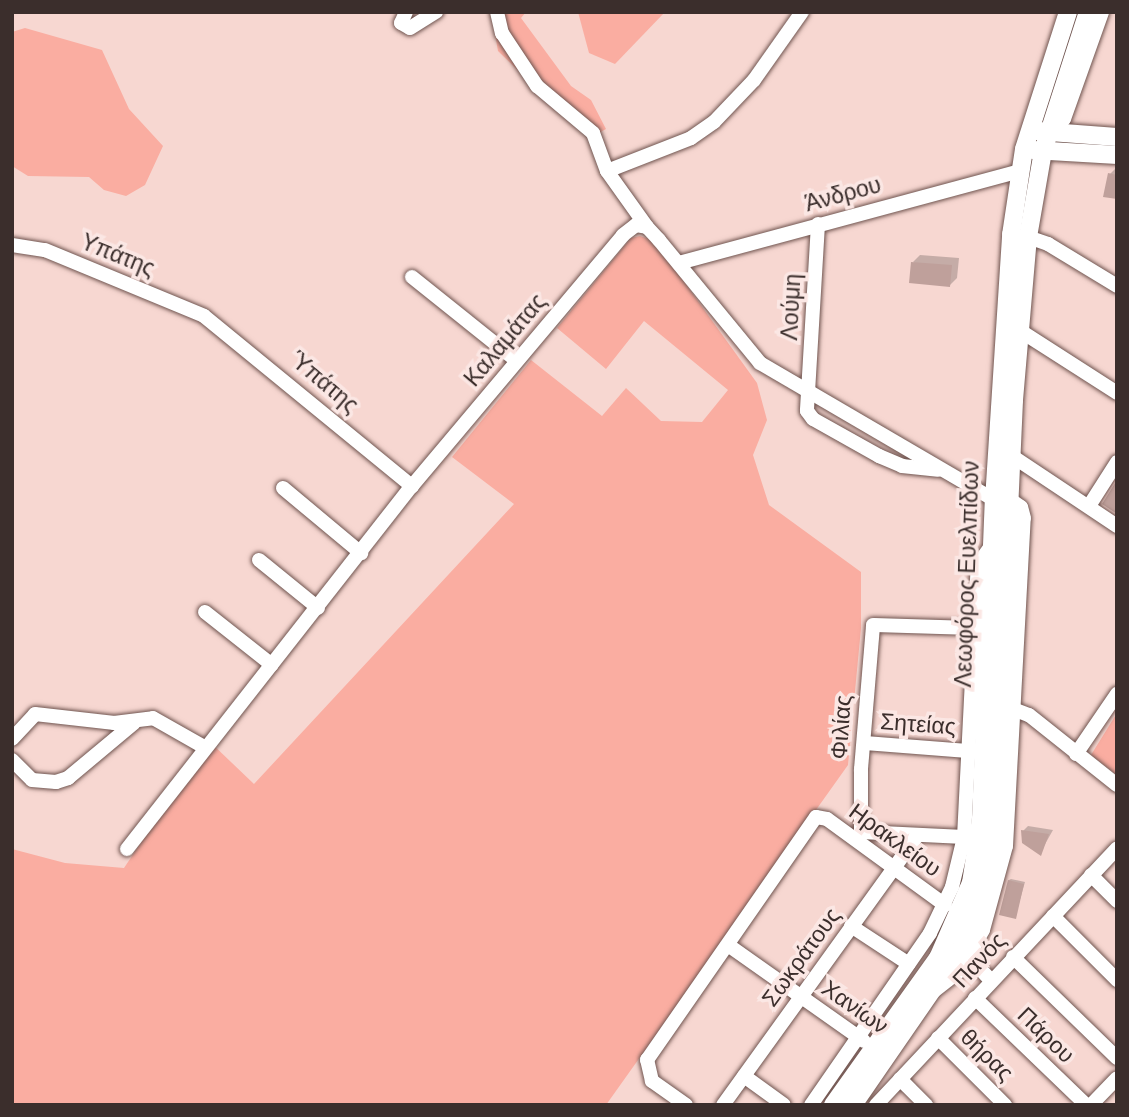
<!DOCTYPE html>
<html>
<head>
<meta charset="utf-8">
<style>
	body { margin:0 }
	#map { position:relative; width:1129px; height:1117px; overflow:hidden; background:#f7d7d1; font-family:Rubik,sans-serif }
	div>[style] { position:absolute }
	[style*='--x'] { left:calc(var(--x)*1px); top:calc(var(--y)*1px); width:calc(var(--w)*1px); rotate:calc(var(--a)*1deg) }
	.green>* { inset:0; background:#faada1 }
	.shadow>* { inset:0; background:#0003 }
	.building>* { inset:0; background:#bfa09b }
	.roads { filter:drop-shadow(0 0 2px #6f544f) drop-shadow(0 0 2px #6f544f) }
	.minor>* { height:14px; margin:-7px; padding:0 7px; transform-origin:7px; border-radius:7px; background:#fff }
	.major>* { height:18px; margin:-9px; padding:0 9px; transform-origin:9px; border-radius:9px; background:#fff }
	span { translate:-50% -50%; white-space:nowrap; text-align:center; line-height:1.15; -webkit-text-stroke:7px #fbe7e4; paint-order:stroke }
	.street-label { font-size:23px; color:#3b2e2c }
	.frame { position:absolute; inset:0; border:14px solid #3b2e2c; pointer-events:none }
</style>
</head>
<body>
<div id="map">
	<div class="green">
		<i style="clip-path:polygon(491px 12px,526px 12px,521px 18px,571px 86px,591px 100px,606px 129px,597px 134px,577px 128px,498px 51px)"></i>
		<i style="clip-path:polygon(578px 12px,665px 12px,615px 64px,589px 53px)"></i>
		<i style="clip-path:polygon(25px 28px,102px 50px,129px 109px,163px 146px,145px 185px,126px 196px,104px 190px,89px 177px,28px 176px,12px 166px,12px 32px)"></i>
		<i style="clip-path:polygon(640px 236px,649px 239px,669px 261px,757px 383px,767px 420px,753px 455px,769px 505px,861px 572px,861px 628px,848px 765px,606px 1105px,12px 1105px,12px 849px,65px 863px,124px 868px,209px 741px,254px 784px,514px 504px,452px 457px,531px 360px,602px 416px,626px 388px,661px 421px,702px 422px,728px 390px,644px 321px,606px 369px,557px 328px,631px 238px)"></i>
		<i style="clip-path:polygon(1117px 713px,1117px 775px,1091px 755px)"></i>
	</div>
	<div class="shadow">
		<i style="clip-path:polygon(1117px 167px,1117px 197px,1110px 174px)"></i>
		<i style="clip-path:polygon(920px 255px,959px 258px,957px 278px,950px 285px,913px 262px)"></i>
		<i style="clip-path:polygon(1028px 826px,1053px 830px,1040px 853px,1023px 831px)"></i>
		<i style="clip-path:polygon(1011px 879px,1025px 882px,1015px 917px,1009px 880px)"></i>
	</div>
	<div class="building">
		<i style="clip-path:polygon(1108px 173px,1117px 175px,1117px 199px,1103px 197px)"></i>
		<i style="clip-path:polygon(911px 262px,952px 265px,950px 287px,909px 283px)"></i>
		<i style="clip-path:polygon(1117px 480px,1117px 514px,1102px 504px)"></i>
		<i style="clip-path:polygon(1021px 830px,1049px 834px,1041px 856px,1022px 843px)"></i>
		<i style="clip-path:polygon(1008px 880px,1024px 884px,1016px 919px,999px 915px)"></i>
	</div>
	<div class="roads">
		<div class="minor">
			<i style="--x:406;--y:12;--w:12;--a:114"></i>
			<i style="--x:401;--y:23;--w:10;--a:29"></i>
			<i style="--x:410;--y:28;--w:31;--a:-32"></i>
			<i style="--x:497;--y:12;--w:22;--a:77"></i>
			<i style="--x:502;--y:33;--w:64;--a:56.6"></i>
			<i style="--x:537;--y:86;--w:73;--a:40"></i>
			<i style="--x:593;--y:133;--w:40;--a:69.8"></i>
			<i style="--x:607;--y:171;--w:69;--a:54.5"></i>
			<i style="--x:1049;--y:131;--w:19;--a:-39"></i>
			<i style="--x:1064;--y:119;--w:114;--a:-70.4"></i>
			<i style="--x:607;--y:171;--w:90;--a:-21.4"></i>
			<i style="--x:691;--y:138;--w:28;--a:-35"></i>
			<i style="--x:714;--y:122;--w:58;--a:-46.4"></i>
			<i style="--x:754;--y:80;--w:83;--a:-54.8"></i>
			<i style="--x:818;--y:224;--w:187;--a:93.4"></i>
			<i style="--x:807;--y:411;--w:10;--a:53"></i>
			<i style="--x:813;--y:419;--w:76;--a:29.3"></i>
			<i style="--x:879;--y:456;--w:25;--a:23"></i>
			<i style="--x:902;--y:466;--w:36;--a:6"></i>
			<i style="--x:1028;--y:237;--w:21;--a:19"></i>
			<i style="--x:1048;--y:244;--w:81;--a:31.3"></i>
			<i style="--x:12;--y:245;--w:33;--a:9"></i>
			<i style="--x:45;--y:250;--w:172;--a:22.5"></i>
			<i style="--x:204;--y:316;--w:269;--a:39.3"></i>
			<i style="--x:679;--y:263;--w:353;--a:-15.1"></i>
			<i style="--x:412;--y:277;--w:134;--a:38.7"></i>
			<i style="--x:1019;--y:330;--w:117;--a:32.7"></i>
			<i style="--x:1012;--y:456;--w:126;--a:33.7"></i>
			<i style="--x:283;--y:488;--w:102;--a:39.8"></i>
			<i style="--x:1089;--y:506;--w:52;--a:-57.5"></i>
			<i style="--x:259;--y:560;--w:76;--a:39.1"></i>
			<i style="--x:205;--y:612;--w:85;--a:38.3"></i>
			<i style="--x:1013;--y:709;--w:17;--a:21"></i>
			<i style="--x:1029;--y:715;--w:112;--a:38.5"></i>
			<i style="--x:12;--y:739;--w:34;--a:-47"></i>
			<i style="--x:35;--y:714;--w:80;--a:6.5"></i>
			<i style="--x:114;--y:723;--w:39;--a:-7"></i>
			<i style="--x:153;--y:718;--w:59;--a:29.6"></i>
			<i style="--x:865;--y:743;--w:103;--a:4.4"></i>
			<i style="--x:1076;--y:754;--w:73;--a:-55.7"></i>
			<i style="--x:12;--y:760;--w:28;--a:45"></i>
			<i style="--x:32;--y:780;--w:24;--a:5"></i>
			<i style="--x:56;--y:782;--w:13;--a:-18"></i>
			<i style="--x:68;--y:778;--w:86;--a:-39.8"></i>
			<i style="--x:964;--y:837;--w:103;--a:-177.2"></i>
			<i style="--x:861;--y:832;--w:63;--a:-90"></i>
			<i style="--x:861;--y:769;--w:144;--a:-85.2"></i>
			<i style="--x:873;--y:625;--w:101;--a:1.7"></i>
			<i style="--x:127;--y:849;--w:462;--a:-51.9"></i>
			<i style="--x:412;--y:486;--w:328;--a:-49.9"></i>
			<i style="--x:623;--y:235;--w:16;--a:-38"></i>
			<i style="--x:636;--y:225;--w:11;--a:10"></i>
			<i style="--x:647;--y:227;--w:18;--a:47"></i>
			<i style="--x:659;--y:240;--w:159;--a:50.6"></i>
			<i style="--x:760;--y:363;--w:271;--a:30.3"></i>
			<i style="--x:1091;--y:875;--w:37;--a:45"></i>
			<i style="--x:1053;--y:916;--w:91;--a:45"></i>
			<i style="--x:851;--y:926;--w:69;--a:33.2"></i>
			<i style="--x:728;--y:945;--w:166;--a:35.2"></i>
			<i style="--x:969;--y:957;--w:33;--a:47"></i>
			<i style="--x:1013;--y:957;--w:145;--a:44.2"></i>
			<i style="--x:934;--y:991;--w:34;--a:-38"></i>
			<i style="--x:961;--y:970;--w:46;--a:-61.2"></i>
			<i style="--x:983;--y:930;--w:87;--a:-74.7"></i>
			<i style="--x:1006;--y:846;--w:328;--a:-86.9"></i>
			<i style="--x:1024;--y:518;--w:11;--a:-105"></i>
			<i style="--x:1021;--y:507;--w:14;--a:-146"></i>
			<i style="--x:975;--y:998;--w:154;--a:43.9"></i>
			<i style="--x:938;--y:1038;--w:95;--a:45"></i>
			<i style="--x:744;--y:1076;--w:49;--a:35.9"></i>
			<i style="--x:900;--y:1079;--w:37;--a:45"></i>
			<i style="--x:686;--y:1105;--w:42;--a:-144.8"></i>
			<i style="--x:652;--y:1081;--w:22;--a:-103"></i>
			<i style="--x:647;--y:1060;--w:296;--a:-55.2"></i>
			<i style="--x:816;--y:817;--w:11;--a:10"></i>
			<i style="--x:827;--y:819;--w:146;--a:36.1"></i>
			<i style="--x:723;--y:1105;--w:330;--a:-54.2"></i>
			<i style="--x:811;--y:1105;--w:209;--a:-55.3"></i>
			<i style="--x:930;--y:933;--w:51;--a:-64.4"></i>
			<i style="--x:952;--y:887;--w:51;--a:-76.5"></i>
			<i style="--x:964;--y:837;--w:273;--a:-87.1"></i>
			<i style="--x:978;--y:564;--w:24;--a:-54"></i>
			<i style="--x:876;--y:1105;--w:352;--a:-46.8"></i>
			<i style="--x:1091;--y:1105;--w:37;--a:-46"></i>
		</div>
		<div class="major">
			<i style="--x:1037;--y:131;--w:80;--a:4.3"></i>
			<i style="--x:1033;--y:150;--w:84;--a:3.4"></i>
			<i style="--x:833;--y:1105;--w:181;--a:-54.5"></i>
			<i style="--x:938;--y:958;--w:82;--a:-66.3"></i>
			<i style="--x:971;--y:883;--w:65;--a:-81.1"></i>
			<i style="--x:981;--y:819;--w:319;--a:-87.7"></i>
			<i style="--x:994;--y:500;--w:266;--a:-86.3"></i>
			<i style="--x:1011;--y:235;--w:87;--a:-81.4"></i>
			<i style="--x:1024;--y:149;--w:144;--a:-72.2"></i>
			<i style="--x:853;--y:1105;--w:188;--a:-55.4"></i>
			<i style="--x:960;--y:950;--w:70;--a:-68.2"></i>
			<i style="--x:986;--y:885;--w:67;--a:-82.2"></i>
			<i style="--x:995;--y:819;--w:419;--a:-87.4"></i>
			<i style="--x:1014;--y:400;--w:164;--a:-85.1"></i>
			<i style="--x:1028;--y:237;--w:87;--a:-80.1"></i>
			<i style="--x:1043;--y:151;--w:146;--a:-72.1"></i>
		</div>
	</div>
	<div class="street-label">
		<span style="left:843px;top:194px;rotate:-15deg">Άνδρου</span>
		<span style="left:118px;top:255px;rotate:22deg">Υπάτης</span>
		<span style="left:791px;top:307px;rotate:-87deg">Λούμη</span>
		<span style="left:505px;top:340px;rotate:-50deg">Καλαμάτας</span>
		<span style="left:324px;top:382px;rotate:40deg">Ύπάτης</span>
		<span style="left:967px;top:574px;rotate:-88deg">Λεωφόρος Ευελπίδων</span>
		<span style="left:918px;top:724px;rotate:4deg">Σητείας</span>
		<span style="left:841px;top:727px;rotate:-86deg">Φιλίας</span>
		<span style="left:895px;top:840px;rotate:36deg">Ηρακλείου</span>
		<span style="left:801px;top:957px;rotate:-54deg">Σωκράτους</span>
		<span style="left:979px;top:960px;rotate:-47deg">Πανός</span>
		<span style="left:855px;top:1007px;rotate:35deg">Χανίων</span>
		<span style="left:1046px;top:1035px;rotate:44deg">Πάρου</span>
		<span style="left:987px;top:1055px;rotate:44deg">θήρας</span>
	</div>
	<div class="frame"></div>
</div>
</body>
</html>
